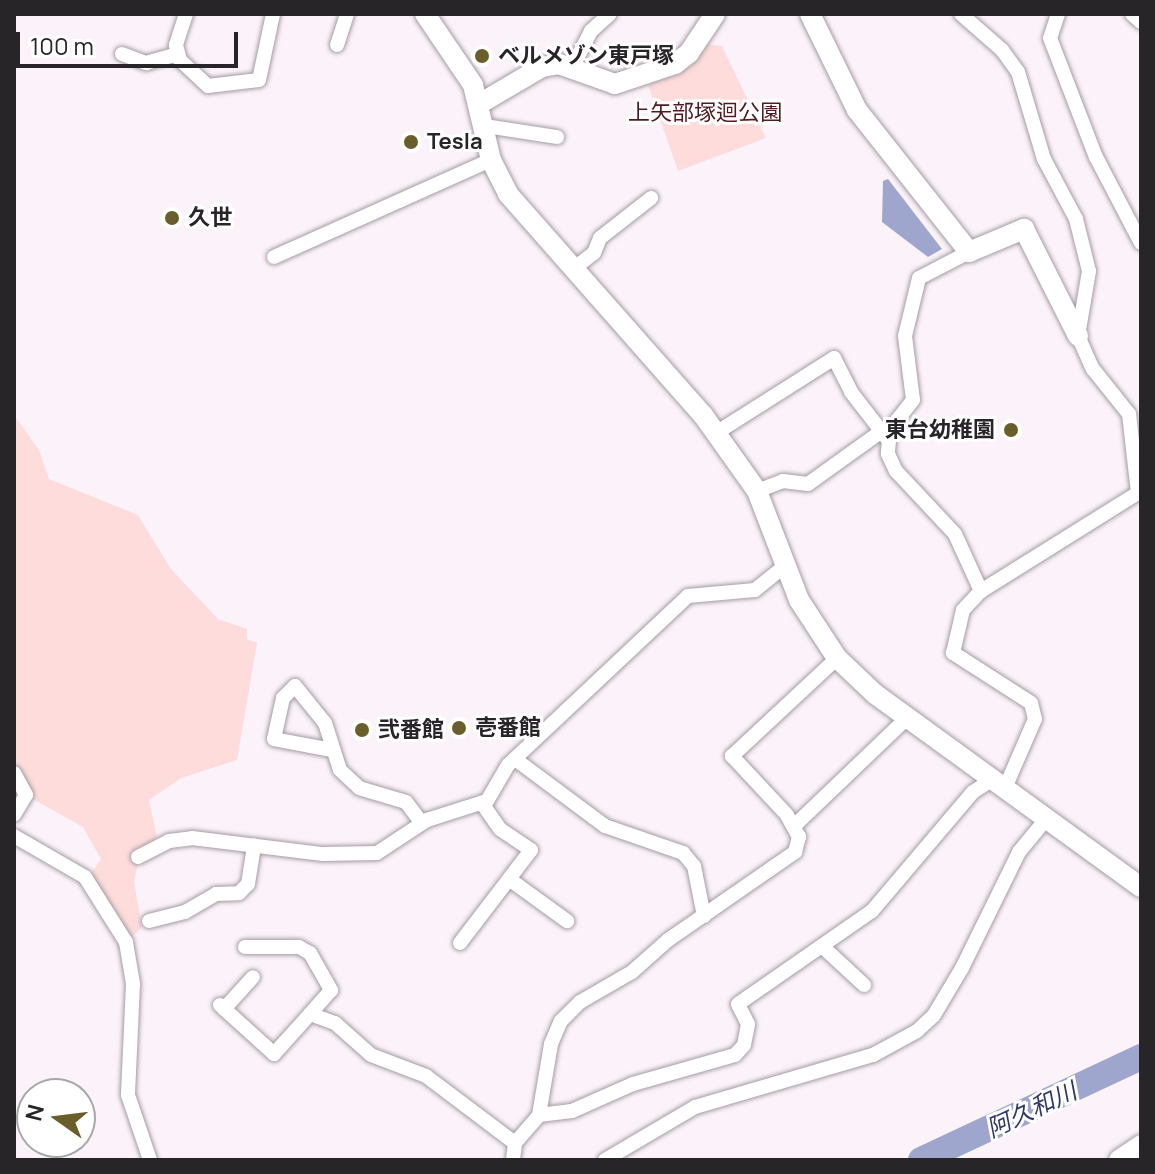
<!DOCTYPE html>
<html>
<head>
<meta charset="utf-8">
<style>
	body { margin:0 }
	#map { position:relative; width:1155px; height:1174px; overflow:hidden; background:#fbf2fa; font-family:Manrope,"Noto Sans JP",sans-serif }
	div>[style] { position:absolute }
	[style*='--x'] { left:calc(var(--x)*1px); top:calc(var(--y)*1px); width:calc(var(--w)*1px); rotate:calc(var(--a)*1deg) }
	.green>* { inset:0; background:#fddcdb }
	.water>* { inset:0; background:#9ea6cd }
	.river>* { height:26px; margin:-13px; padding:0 13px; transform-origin:13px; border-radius:13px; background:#9ea6cd }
	.roads { filter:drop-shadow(0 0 2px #a49ca3) drop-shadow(0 0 2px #a49ca3) }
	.street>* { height:14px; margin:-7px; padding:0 7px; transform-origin:7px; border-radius:7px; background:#fff }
	.secondary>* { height:20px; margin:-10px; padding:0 10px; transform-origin:10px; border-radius:10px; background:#fff }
	.dots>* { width:22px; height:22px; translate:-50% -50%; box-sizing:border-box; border:4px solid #fff; border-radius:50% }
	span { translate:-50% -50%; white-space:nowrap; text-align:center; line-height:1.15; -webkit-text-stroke:6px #fff; paint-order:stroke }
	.poi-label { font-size:22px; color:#282528; font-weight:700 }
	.left { translate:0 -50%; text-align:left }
	.right { translate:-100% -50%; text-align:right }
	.park-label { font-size:22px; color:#54191e }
	.water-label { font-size:24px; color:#303769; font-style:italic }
	.frame { position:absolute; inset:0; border:16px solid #282528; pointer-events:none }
	.north { position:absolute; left:16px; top:1078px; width:80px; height:80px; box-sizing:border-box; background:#fff; border:2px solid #a9a8a9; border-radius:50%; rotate:284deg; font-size:22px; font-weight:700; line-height:32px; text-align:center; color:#282528 }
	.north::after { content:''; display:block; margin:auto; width:28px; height:36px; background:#6a5e2b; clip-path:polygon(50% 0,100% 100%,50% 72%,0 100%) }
	.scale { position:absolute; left:16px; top:32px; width:222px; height:36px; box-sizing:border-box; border:4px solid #282528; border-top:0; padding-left:10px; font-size:24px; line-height:28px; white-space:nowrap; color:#282528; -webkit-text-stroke:6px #fff; paint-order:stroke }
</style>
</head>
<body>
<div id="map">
	<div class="green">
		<i style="clip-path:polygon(707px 44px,722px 46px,766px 138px,678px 171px,648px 85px,682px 72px)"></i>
		<i style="clip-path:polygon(14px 415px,39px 450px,49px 479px,138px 515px,170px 568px,218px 619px,247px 629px,247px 639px,257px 643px,237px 760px,181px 778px,149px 800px,157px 836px,140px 854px,134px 882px,142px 928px,130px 938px,90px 875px,101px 859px,83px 827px,31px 798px,14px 765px)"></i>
	</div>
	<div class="water">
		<i style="clip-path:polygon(888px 179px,942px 249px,928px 257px,882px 222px,883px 181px)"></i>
	</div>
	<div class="river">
		<i style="--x:921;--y:1160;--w:243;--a:-25.1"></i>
	</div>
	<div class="roads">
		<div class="street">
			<i style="--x:186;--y:14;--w:33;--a:108"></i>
			<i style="--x:176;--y:45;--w:16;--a:75"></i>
			<i style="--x:180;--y:60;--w:38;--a:43"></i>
			<i style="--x:208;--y:86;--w:51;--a:-6.7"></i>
			<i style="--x:259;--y:80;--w:67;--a:-78"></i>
			<i style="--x:961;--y:14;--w:55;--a:41.3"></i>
			<i style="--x:1002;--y:50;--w:27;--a:54"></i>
			<i style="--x:1018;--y:72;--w:91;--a:73.4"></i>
			<i style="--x:1044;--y:159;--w:68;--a:61.9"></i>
			<i style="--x:1076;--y:219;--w:54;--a:76"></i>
			<i style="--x:1089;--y:271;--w:66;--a:99.6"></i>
			<i style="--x:1078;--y:336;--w:36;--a:66"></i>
			<i style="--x:1093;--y:369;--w:58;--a:51.3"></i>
			<i style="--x:1129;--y:414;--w:80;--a:83.5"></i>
			<i style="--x:1058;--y:14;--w:25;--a:108"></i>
			<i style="--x:1050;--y:38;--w:128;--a:68.9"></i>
			<i style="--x:1096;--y:157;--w:97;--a:62.4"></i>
			<i style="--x:1132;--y:14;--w:12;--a:42"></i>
			<i style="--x:337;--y:45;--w:33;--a:-72"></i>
			<i style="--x:122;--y:54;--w:26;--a:21"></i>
			<i style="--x:146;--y:63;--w:33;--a:-16"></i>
			<i style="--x:572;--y:68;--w:42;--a:-62.8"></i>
			<i style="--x:591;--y:31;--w:25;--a:-42"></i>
			<i style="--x:485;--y:126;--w:73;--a:8.7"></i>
			<i style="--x:969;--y:252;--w:56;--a:152.5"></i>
			<i style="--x:919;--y:278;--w:60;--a:103.6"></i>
			<i style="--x:905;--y:336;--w:64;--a:82.9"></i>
			<i style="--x:913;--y:400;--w:37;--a:128"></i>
			<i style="--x:890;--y:429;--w:25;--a:95"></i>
			<i style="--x:888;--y:454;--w:19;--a:65"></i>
			<i style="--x:896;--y:471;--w:86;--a:46.9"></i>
			<i style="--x:955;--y:534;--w:63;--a:65.5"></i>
			<i style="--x:274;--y:257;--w:238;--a:-24.1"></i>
			<i style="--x:572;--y:270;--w:28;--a:-38"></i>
			<i style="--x:594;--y:253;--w:16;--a:-68"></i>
			<i style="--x:600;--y:238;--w:65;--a:-38.1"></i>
			<i style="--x:716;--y:433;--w:140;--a:-32.4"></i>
			<i style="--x:834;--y:358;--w:38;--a:63"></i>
			<i style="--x:851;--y:392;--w:62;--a:52.2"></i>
			<i style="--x:757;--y:491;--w:28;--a:-21"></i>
			<i style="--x:783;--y:481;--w:25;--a:7"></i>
			<i style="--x:808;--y:484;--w:87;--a:-35.7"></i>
			<i style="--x:332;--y:750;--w:59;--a:-169.3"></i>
			<i style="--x:274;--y:739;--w:42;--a:-77.6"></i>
			<i style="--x:283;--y:698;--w:17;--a:-45"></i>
			<i style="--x:295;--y:686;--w:48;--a:51"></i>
			<i style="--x:325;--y:723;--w:49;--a:72.3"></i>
			<i style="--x:340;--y:770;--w:26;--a:43"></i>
			<i style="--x:359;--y:788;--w:49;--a:16.6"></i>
			<i style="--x:406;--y:802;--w:26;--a:53"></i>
			<i style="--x:515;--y:759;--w:112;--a:36.7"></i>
			<i style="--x:605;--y:826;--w:83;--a:19.1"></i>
			<i style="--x:683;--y:853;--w:17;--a:50"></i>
			<i style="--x:694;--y:866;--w:51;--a:78.7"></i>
			<i style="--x:14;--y:773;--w:25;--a:61"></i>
			<i style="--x:26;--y:795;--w:23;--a:121"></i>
			<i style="--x:1005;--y:788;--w:75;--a:-66.5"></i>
			<i style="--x:1035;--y:719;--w:16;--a:-104"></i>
			<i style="--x:1031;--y:703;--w:93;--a:-147.3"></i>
			<i style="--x:953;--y:653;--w:44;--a:-76.9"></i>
			<i style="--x:963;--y:610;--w:26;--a:-47"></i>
			<i style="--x:981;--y:591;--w:189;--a:-32"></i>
			<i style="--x:794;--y:826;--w:156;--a:-43.7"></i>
			<i style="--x:14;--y:836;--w:82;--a:30"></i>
			<i style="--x:85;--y:877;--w:77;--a:57.8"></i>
			<i style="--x:126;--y:942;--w:43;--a:80.5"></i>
			<i style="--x:133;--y:984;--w:111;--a:92.6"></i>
			<i style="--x:128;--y:1095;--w:69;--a:71.3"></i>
			<i style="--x:138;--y:857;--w:35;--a:-27"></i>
			<i style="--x:169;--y:841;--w:23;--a:-7"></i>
			<i style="--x:192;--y:838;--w:132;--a:7"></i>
			<i style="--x:323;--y:854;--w:54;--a:-1.1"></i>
			<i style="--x:377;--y:853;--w:60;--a:-33.4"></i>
			<i style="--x:427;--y:820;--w:63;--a:-17.6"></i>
			<i style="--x:487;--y:801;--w:42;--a:-59.7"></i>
			<i style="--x:508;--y:765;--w:247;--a:-43.2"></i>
			<i style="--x:688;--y:596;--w:67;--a:-5.1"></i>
			<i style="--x:755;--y:590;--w:40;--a:-39"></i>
			<i style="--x:509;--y:879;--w:72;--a:35.9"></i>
			<i style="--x:149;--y:921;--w:37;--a:-14"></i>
			<i style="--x:185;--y:912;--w:36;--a:-30"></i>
			<i style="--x:216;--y:894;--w:23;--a:-2"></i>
			<i style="--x:239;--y:893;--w:13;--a:-45"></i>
			<i style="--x:248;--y:884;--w:39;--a:-81"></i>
			<i style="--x:460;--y:943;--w:117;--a:-52.6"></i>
			<i style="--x:531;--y:850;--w:37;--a:-146"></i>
			<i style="--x:500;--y:829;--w:32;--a:-125"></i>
			<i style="--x:245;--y:947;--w:54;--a:0"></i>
			<i style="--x:299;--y:947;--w:13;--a:29"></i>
			<i style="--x:310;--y:953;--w:43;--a:60.4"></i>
			<i style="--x:331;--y:990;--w:32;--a:131"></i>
			<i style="--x:823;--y:947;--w:56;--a:42.8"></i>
			<i style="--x:220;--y:1005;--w:73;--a:42.2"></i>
			<i style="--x:274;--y:1054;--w:54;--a:-48"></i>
			<i style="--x:310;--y:1014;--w:27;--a:20"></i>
			<i style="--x:335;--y:1023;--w:48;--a:41.6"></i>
			<i style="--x:371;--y:1055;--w:59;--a:20.9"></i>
			<i style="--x:426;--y:1076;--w:111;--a:37"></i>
			<i style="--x:224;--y:1009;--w:43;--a:-47.8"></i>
			<i style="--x:539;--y:1115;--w:33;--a:-7"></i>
			<i style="--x:572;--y:1111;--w:67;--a:-23.9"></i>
			<i style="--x:633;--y:1084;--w:106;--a:-15.9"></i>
			<i style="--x:735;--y:1055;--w:13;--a:-48"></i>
			<i style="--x:744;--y:1045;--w:21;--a:-79"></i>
			<i style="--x:748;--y:1024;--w:22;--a:-117"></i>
			<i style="--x:738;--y:1004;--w:163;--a:-34.8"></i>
			<i style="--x:872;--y:911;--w:156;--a:-49.7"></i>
			<i style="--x:973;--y:792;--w:24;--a:-33"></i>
			<i style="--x:513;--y:1160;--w:17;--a:-83"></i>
			<i style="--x:515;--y:1143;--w:37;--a:-49"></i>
			<i style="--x:539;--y:1115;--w:72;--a:-80.4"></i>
			<i style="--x:551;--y:1044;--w:25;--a:-67"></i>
			<i style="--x:561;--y:1021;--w:27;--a:-45"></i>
			<i style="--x:580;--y:1002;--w:60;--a:-30"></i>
			<i style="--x:632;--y:972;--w:48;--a:-41.6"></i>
			<i style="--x:668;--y:940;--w:155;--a:-34.7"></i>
			<i style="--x:795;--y:852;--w:16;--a:-75"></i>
			<i style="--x:799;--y:837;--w:25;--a:-119"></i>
			<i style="--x:787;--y:815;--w:81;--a:-133"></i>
			<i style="--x:732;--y:756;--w:144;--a:-43"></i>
			<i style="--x:605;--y:1160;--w:104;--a:-30.5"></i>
			<i style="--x:695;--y:1107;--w:185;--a:-16.3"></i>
			<i style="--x:873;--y:1055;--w:50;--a:-28.6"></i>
			<i style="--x:917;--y:1031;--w:23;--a:-43"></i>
			<i style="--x:934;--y:1015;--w:55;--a:-59.2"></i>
			<i style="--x:962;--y:968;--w:129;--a:-63.8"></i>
			<i style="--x:1019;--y:852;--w:44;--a:-50.5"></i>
		</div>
		<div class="secondary">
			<i style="--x:425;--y:14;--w:86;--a:55.9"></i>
			<i style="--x:473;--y:85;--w:77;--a:76.5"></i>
			<i style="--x:491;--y:160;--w:38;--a:63"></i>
			<i style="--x:508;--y:194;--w:295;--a:48.6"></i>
			<i style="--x:703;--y:415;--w:93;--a:54.6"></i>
			<i style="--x:757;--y:491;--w:117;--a:68.9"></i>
			<i style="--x:799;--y:600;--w:69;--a:56.8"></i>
			<i style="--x:837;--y:658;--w:52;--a:43.5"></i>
			<i style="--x:875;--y:694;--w:329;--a:36"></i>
			<i style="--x:810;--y:14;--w:107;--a:63.9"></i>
			<i style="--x:857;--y:110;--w:181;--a:51.7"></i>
			<i style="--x:969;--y:252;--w:60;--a:-22.7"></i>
			<i style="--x:1024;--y:229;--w:120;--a:63.2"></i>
			<i style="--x:481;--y:103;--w:71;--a:-30.5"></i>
			<i style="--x:542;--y:67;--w:17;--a:-10"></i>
			<i style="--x:559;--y:64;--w:59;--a:19.7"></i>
			<i style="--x:615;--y:84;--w:63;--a:-18.4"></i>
			<i style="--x:675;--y:64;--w:18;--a:-38"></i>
			<i style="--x:689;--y:53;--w:47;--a:-56.3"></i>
			<i style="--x:1119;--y:1160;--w:27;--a:-34"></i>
		</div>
	</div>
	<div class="dots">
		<i style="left:482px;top:56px;background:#6a5e2b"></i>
		<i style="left:411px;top:142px;background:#6a5e2b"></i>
		<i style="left:172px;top:218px;background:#6a5e2b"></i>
		<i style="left:1011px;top:430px;background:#6a5e2b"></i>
		<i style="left:459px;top:728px;background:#6a5e2b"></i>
		<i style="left:362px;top:730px;background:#6a5e2b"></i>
	</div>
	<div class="poi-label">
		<span class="left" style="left:498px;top:56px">ベルメゾン東戸塚</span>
		<span class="left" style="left:427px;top:142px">Tesla</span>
		<span class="left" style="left:188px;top:218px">久世</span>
		<span class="right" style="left:995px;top:430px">東台幼稚園</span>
		<span class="left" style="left:475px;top:728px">壱番館</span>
		<span class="left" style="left:378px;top:730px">弐番館</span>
	</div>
	<div class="park-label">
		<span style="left:705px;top:113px">上矢部塚迴公園</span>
	</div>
	<div class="water-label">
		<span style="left:1031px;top:1109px;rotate:-25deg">阿久和川</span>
	</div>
	<div class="frame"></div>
	<div class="north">N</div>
	<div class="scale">100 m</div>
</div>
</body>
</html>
